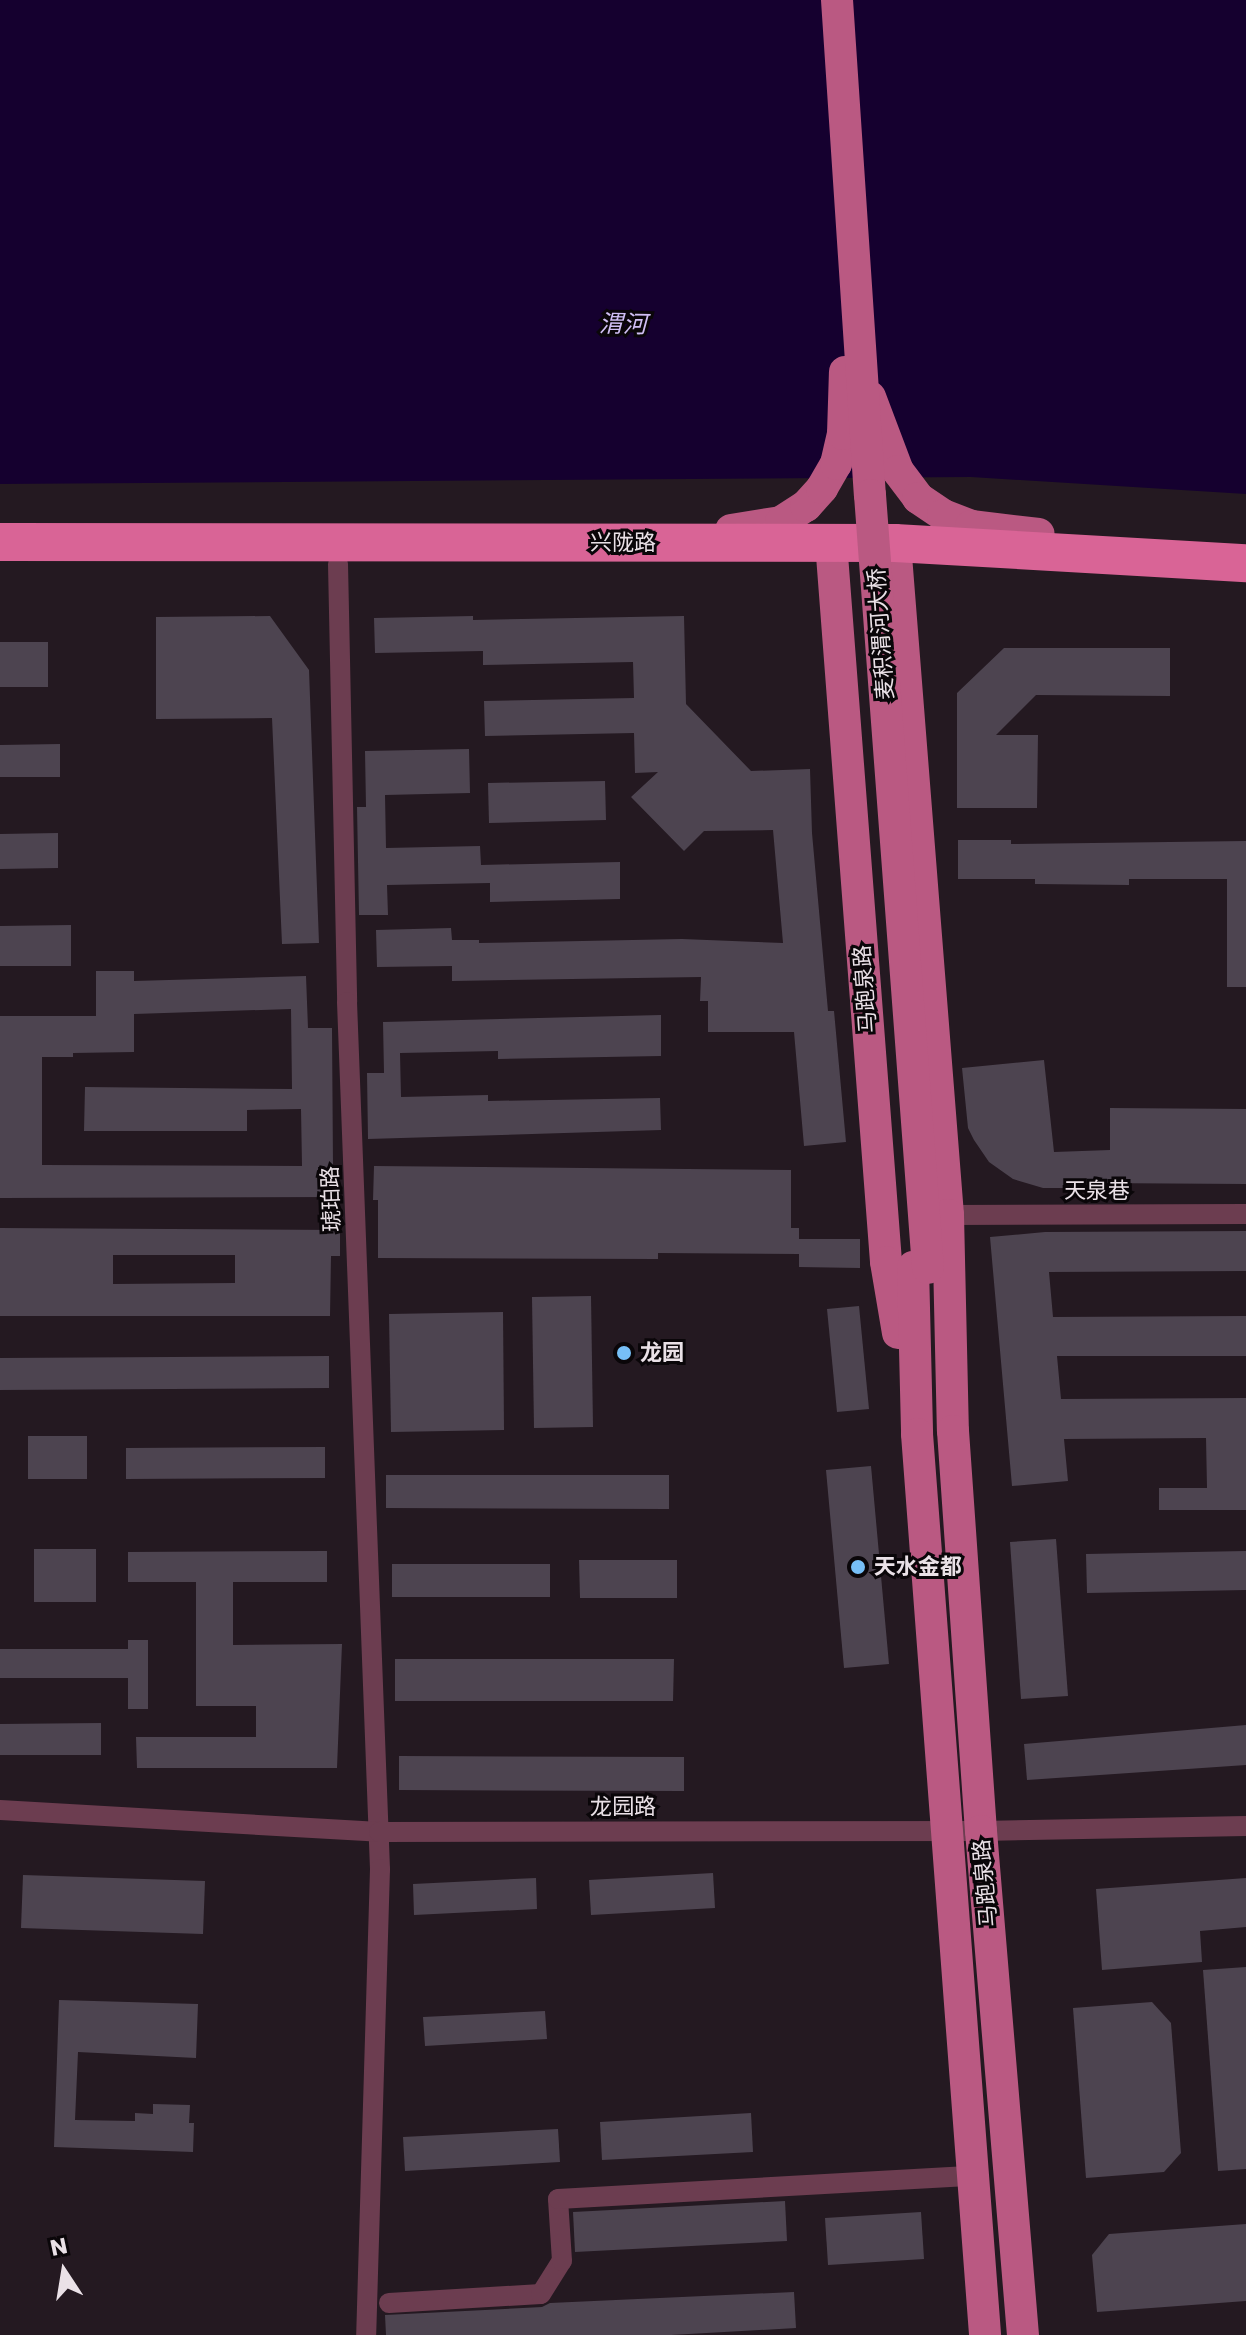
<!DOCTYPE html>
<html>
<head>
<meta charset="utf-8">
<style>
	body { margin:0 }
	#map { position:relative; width:1246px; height:2335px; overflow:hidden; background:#241921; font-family:Poppins,"Noto Sans SC",sans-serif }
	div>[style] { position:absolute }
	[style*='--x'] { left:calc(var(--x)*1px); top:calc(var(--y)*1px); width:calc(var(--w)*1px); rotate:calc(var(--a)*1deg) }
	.water>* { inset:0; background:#15002f }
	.building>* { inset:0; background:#4d4450 }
	.street>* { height:20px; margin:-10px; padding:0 10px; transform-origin:10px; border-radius:10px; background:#6c3d50 }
	.primary>* { height:32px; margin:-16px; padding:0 16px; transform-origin:16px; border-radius:16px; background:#ba5982 }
	.highway>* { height:38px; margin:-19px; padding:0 19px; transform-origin:19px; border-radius:19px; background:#d96496 }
	.primary-bridge>* { height:32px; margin:-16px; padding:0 16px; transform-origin:16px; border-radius:16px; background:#ba5982 }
	.dots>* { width:22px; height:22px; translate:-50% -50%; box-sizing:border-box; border:4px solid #0a0609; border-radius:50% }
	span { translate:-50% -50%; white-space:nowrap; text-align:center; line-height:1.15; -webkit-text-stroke:6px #0a0609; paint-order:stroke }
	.street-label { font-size:22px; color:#eae1e7 }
	.poi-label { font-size:22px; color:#eae1e7; font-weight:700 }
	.left { translate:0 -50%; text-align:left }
	.water-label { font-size:24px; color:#d0bff4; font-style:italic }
	.north { position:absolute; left:24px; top:2231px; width:80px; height:80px; -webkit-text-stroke:6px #0a0609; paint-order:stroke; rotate:348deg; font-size:22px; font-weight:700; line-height:32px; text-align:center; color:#eae1e7 }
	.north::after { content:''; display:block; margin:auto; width:28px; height:36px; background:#eae1e7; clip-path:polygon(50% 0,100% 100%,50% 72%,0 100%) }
</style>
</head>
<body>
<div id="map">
	<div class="water">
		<i style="clip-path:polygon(0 0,1246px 0,1246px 494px,971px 477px,0 484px)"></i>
	</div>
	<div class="building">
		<i style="clip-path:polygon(270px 616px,309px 670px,319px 943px,282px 944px,272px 718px,156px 719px,156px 617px)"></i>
		<i style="clip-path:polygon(473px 616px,473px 620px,684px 616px,686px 704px,751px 771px,810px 769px,812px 833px,828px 1011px,834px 1011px,846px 1142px,804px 1146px,794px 1032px,708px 1032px,708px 1001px,700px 1001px,701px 977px,452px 981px,452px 966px,377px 967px,376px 930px,451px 928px,452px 940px,479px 940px,479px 943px,682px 939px,783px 943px,773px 830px,704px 831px,684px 851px,631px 797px,658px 772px,635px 773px,634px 733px,485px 736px,484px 701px,634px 698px,633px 662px,483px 665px,483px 651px,375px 653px,374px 618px)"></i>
		<i style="clip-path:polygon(0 642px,48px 642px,48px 687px,0 687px)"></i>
		<i style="clip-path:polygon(1004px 648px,1170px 648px,1170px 696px,1036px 695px,996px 735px,1038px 735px,1037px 808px,957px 808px,957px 693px)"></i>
		<i style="clip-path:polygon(60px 744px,60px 777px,0 777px,0 745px)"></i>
		<i style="clip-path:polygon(469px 749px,470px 793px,385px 795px,386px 848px,480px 846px,481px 865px,620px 862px,620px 899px,490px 902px,490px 883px,387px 885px,388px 915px,359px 915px,357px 807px,366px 807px,365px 751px)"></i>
		<i style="clip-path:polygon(605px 781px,606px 820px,489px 823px,488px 783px)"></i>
		<i style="clip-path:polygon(58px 833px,58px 868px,0 869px,0 834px)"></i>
		<i style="clip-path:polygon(958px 840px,1011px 840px,1011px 844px,1246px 841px,1246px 987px,1227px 987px,1227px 879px,1129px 879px,1129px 885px,1035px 884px,1035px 879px,958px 879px)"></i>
		<i style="clip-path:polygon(71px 925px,71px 966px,0 966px,0 926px)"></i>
		<i style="clip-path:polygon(evenodd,96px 971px,134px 971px,134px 981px,306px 976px,308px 1028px,332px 1028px,333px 1166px,337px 1166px,338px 1197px,0 1198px,0 1016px,96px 1016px,96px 971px,291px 1009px,292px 1089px,85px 1087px,84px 1131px,247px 1131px,247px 1110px,301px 1109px,302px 1166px,42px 1165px,42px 1057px,73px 1057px,73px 1053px,134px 1052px,134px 1014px,291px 1009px)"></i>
		<i style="clip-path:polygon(661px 1015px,661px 1056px,498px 1059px,498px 1051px,400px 1053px,401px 1097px,488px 1095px,488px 1101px,660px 1098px,661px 1130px,368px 1139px,367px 1073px,384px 1073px,383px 1022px)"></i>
		<i style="clip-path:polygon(1044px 1060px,1054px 1152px,1110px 1150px,1110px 1108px,1246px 1109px,1246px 1184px,1093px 1183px,1093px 1188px,1043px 1188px,1013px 1179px,989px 1162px,974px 1140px,968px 1128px,962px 1068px)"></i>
		<i style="clip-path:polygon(374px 1166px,791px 1170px,791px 1228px,799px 1228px,799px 1239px,860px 1239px,860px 1268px,799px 1267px,799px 1254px,658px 1253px,658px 1259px,378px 1258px,378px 1200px,373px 1200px)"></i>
		<i style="clip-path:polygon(evenodd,0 1228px,340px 1230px,340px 1256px,331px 1256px,330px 1316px,0 1316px,0 1228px,113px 1255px,235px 1255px,235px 1283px,113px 1284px,113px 1255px)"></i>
		<i style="clip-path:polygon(1246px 1231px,1246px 1271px,1049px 1272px,1053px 1317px,1246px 1316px,1246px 1356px,1057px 1356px,1061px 1399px,1246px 1398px,1246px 1510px,1159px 1510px,1159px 1488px,1207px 1488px,1206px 1438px,1064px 1439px,1068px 1481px,1012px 1486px,990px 1237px,1045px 1232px)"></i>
		<i style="clip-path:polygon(591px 1296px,593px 1427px,534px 1428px,532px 1297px)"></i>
		<i style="clip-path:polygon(859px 1306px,869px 1409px,837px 1412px,827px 1309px)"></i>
		<i style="clip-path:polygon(503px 1312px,504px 1430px,391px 1432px,389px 1314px)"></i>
		<i style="clip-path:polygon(329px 1356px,329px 1388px,0 1390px,0 1358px)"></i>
		<i style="clip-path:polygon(28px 1436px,87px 1436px,87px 1479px,28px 1479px)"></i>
		<i style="clip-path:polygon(325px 1447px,325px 1478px,126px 1479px,126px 1448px)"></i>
		<i style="clip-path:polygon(871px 1466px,889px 1664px,844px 1668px,826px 1470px)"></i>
		<i style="clip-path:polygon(386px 1475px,669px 1475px,669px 1509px,386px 1508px)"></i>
		<i style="clip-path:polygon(1056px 1539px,1068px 1696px,1021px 1699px,1010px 1542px)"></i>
		<i style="clip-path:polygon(34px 1549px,96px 1549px,96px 1602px,34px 1602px)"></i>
		<i style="clip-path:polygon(327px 1551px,327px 1582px,233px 1582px,233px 1645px,342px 1644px,337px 1768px,137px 1768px,136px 1737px,256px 1737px,256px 1706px,196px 1706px,196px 1582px,128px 1582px,128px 1552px)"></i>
		<i style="clip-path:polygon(1246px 1551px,1246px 1590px,1087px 1593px,1086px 1554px)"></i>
		<i style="clip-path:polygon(579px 1560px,677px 1560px,677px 1598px,580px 1598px)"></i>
		<i style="clip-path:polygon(392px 1564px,550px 1564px,550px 1597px,392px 1597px)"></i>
		<i style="clip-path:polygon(128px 1640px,148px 1640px,148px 1709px,128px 1709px,128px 1678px,0 1678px,0 1649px,128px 1649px)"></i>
		<i style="clip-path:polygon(395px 1659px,674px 1659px,673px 1701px,395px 1701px)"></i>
		<i style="clip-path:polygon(101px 1723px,101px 1755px,0 1755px,0 1724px)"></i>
		<i style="clip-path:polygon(1246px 1725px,1246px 1765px,1027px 1780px,1024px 1744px)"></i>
		<i style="clip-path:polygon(399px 1756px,684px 1757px,684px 1791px,399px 1790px)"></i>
		<i style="clip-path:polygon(713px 1873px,715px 1908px,591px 1915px,589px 1880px)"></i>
		<i style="clip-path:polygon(23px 1875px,205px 1881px,203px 1934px,21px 1928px)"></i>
		<i style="clip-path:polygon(536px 1878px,537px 1909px,414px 1915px,413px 1884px)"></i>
		<i style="clip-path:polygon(1246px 1878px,1246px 1927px,1200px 1931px,1202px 1962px,1102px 1970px,1096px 1889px)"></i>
		<i style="clip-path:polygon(1246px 1967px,1246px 2169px,1218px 2171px,1203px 1970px)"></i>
		<i style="clip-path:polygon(59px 2000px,198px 2004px,196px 2058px,78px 2052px,75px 2120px,135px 2121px,135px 2113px,153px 2114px,153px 2104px,190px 2105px,189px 2123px,194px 2123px,193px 2152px,54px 2147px)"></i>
		<i style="clip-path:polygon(1152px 2002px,1171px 2023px,1181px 2153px,1164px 2172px,1086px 2178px,1073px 2008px)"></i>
		<i style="clip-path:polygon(545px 2011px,547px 2039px,425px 2046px,423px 2017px)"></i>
		<i style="clip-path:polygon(751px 2113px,753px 2152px,602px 2160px,600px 2122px)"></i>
		<i style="clip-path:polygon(558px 2129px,560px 2162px,405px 2171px,403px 2137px)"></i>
		<i style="clip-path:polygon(785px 2201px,787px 2241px,575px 2252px,573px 2212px)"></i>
		<i style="clip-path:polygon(921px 2212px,924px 2259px,828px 2265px,825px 2218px)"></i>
		<i style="clip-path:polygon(1246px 2224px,1246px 2301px,1097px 2312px,1092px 2255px,1109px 2234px)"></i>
		<i style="clip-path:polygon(794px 2292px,796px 2328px,671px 2335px,386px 2335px,385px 2315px,542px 2307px,550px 2303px)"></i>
	</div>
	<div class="street">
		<i style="--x:338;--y:564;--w:438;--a:88.8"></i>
		<i style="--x:347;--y:1002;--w:868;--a:87.82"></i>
		<i style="--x:380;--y:1869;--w:466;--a:91.7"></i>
		<i style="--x:948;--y:1215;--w:298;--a:-0.2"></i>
		<i style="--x:0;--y:1810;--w:380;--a:3.3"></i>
		<i style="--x:379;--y:1832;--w:602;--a:-0.1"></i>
		<i style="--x:981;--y:1831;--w:265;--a:-1.1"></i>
		<i style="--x:389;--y:2303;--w:152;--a:-3.4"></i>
		<i style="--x:541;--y:2294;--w:39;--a:-58"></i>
		<i style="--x:562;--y:2261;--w:62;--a:-93.7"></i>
		<i style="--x:558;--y:2199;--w:415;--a:-3.2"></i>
	</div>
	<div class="primary">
		<i style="--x:870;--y:397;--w:79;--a:69.3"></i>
		<i style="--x:898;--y:471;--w:34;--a:53"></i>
		<i style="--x:918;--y:498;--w:30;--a:34"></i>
		<i style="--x:943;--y:515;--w:30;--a:21"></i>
		<i style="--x:971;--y:526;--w:68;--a:6.7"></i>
		<i style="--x:731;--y:530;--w:51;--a:-9.1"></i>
		<i style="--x:781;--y:522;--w:30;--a:-33"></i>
		<i style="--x:806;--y:506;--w:24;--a:-48"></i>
		<i style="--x:822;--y:488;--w:28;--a:-60"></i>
		<i style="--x:836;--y:464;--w:31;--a:-77"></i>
		<i style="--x:843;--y:434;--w:62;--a:-88.2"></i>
		<i style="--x:831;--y:542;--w:722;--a:85.63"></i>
		<i style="--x:886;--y:1262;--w:72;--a:80.4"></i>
		<i style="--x:895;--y:543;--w:674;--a:85.49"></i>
		<i style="--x:948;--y:1215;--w:216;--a:88.7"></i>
		<i style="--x:953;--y:1431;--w:401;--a:86"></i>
		<i style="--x:981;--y:1831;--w:506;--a:85.24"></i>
		<i style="--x:913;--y:1267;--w:167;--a:88.6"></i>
		<i style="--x:917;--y:1434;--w:904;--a:85.68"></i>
	</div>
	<div class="highway">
		<i style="--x:0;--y:542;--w:895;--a:0.06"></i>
		<i style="--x:895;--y:543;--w:352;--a:3.3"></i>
	</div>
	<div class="primary-bridge">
		<i style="--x:837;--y:0;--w:496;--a:86.2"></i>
		<i style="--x:870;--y:495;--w:775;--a:85.71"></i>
	</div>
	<div class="dots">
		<i style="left:624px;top:1353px;background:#77bff7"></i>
		<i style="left:858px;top:1567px;background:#77bff7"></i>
	</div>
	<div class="street-label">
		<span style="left:623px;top:543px">兴陇路</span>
		<span style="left:881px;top:634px;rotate:-94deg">麦积渭河大桥</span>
		<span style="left:865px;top:989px;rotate:-94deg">马跑泉路</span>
		<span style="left:1097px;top:1191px">天泉巷</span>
		<span style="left:331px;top:1199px;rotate:-92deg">琥珀路</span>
		<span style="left:623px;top:1807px">龙园路</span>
		<span style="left:985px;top:1883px;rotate:-95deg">马跑泉路</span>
	</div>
	<div class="poi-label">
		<span class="left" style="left:640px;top:1353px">龙园</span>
		<span class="left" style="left:874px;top:1567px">天水金都</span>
	</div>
	<div class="water-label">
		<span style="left:623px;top:324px;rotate:1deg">渭河</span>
	</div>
	<div class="north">N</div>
</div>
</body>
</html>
